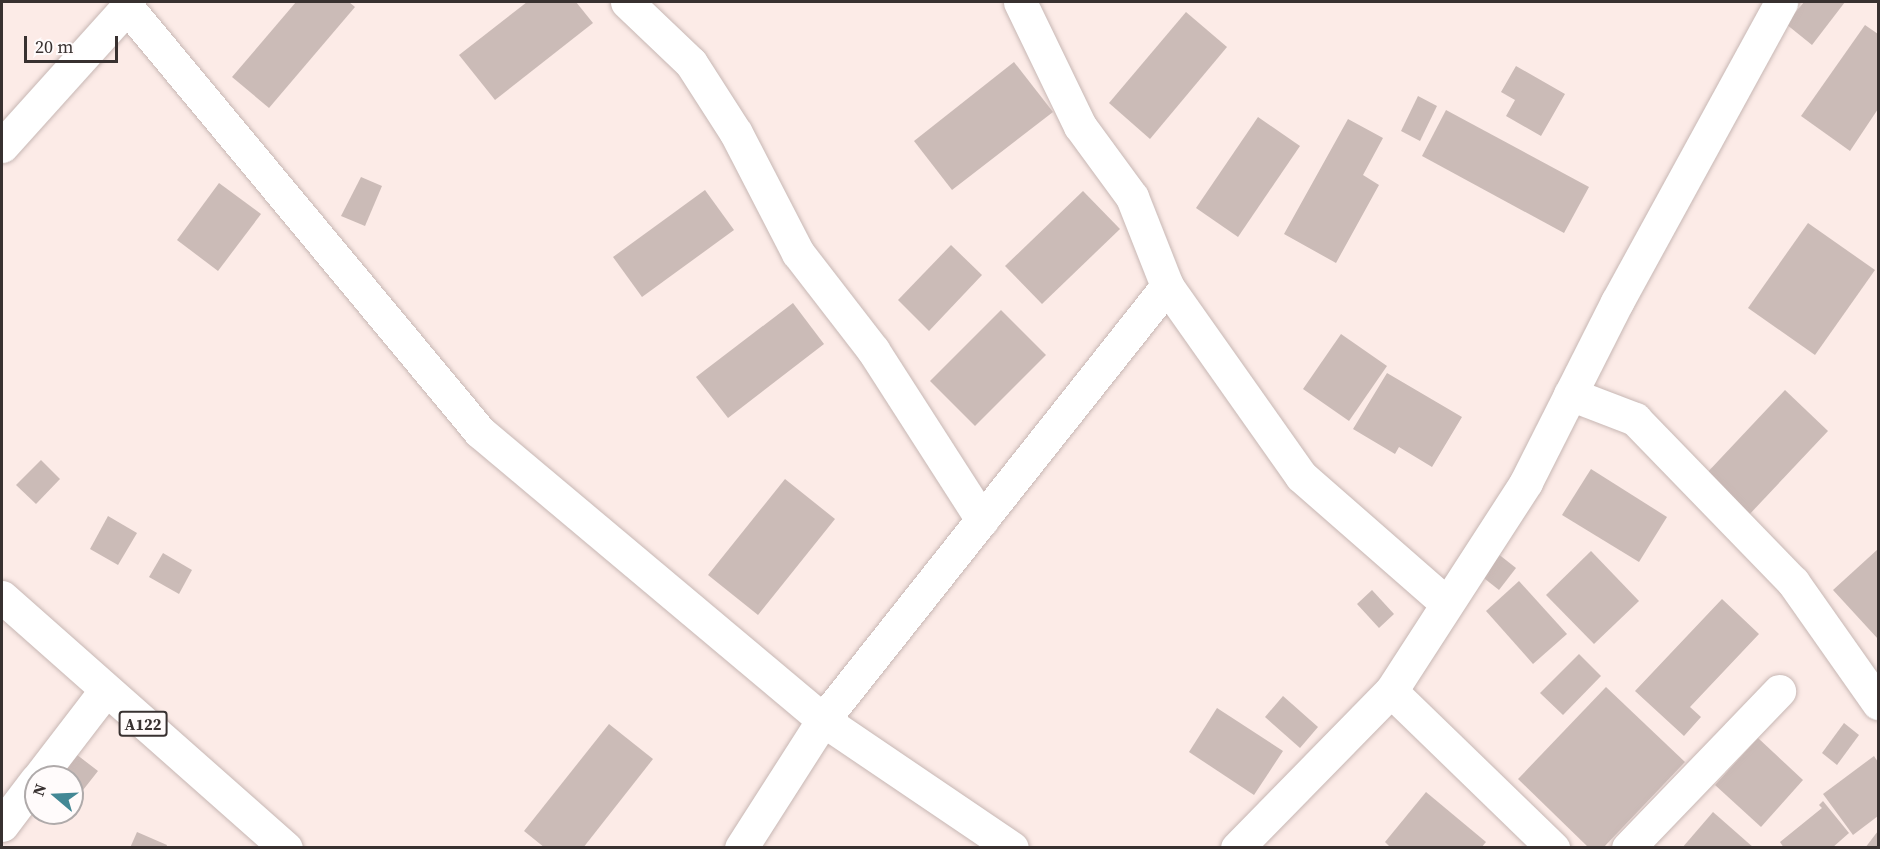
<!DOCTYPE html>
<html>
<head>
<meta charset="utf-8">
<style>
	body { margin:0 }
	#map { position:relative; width:1880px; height:849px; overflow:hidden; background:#fcebe7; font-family:"Source Serif 4",serif }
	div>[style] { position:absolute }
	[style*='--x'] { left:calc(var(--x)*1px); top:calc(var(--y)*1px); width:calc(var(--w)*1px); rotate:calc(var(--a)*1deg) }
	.building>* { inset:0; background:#cbbbb7 }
	.roads { filter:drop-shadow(0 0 2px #c7b7b4) drop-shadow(0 0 2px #c7b7b4) }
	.minor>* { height:33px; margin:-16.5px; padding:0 16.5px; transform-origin:16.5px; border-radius:16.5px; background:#fff }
	.highway>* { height:33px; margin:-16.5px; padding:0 16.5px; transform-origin:16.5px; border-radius:16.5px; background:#fff }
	span { translate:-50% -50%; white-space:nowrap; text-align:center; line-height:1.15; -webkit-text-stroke:6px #fffbfb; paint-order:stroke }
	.shield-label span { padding:2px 4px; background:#fffbfb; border:2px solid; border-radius:4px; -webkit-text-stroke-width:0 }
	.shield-label { font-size:16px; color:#383130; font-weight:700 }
	.frame { position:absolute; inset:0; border:3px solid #383130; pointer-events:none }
	.north { position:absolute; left:24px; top:765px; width:60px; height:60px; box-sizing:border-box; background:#fffbfb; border:2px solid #afaaaa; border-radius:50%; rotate:289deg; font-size:16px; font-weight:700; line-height:24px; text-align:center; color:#383130 }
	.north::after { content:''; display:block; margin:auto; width:21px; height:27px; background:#438895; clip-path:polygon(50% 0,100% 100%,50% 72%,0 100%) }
	.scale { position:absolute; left:24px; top:36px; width:94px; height:27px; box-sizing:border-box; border:3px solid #383130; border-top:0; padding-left:8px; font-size:18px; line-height:21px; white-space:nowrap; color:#383130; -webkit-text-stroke:4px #fffbfb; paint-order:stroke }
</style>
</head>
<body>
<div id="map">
	<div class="building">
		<i style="clip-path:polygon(296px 2px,349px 2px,355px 7px,269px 108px,232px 77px)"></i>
		<i style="clip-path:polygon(527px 2px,576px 2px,593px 23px,495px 100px,459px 55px)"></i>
		<i style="clip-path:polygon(1804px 2px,1845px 2px,1812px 45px,1786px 24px)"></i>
		<i style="clip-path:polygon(1186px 12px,1227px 47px,1150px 139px,1109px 103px)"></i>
		<i style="clip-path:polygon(1865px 25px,1878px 34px,1878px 109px,1850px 151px,1801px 116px)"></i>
		<i style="clip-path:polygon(1014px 62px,1053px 112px,952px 190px,914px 141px)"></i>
		<i style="clip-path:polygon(1516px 66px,1565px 94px,1541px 136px,1506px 116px,1515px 100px,1501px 92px)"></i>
		<i style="clip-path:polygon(1418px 96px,1437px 106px,1420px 141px,1401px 131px)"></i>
		<i style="clip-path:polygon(1446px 110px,1589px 187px,1564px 233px,1422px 156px)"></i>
		<i style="clip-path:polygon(1258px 117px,1300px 146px,1238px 237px,1196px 208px)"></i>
		<i style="clip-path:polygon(1348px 119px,1383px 138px,1363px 175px,1379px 185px,1336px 263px,1284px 234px)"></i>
		<i style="clip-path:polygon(361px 177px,382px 186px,365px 226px,341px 216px)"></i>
		<i style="clip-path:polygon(219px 183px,261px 214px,218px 271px,177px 240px)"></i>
		<i style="clip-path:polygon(705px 190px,734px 230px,642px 297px,613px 257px)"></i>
		<i style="clip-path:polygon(1083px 191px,1120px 229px,1042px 304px,1005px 266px)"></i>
		<i style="clip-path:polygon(1808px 223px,1875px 270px,1815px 355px,1748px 308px)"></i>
		<i style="clip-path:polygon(951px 245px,982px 275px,929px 331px,898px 300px)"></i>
		<i style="clip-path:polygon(793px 303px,824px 344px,728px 418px,696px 377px)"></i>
		<i style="clip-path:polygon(1001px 310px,1046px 355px,975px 426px,930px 381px)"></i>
		<i style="clip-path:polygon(1341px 334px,1387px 366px,1349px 421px,1303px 389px)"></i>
		<i style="clip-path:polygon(1387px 373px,1462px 417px,1432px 467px,1399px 447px,1395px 454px,1353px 429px)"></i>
		<i style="clip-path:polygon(1785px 390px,1828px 431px,1747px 517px,1704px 476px)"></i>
		<i style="clip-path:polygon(41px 460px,60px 479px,36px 504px,16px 485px)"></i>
		<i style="clip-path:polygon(1591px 469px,1667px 517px,1639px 562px,1562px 515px)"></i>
		<i style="clip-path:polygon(785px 479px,835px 519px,758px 615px,708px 575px)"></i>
		<i style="clip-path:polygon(108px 516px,137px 533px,118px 565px,90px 549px)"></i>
		<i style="clip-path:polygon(1878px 549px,1878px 639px,1833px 590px)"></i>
		<i style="clip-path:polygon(1591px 551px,1639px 601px,1594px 644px,1546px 595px)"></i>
		<i style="clip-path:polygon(163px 553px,192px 570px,179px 594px,149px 577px)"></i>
		<i style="clip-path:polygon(1497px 553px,1516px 568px,1499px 590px,1480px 575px)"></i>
		<i style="clip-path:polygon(1519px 581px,1567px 634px,1533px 664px,1486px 611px)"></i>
		<i style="clip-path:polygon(1372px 590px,1394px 614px,1379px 628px,1357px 604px)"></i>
		<i style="clip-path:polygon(1722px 599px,1759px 634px,1690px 707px,1701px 717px,1684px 736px,1635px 691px)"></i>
		<i style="clip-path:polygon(1579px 654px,1601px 676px,1563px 715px,1540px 693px)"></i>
		<i style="clip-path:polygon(1606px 687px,1685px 762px,1603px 848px,1589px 848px,1518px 779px)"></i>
		<i style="clip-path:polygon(1283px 696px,1318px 727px,1300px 748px,1265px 717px)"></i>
		<i style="clip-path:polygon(1217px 708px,1283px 751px,1254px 795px,1189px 752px)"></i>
		<i style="clip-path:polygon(1844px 723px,1859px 735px,1837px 765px,1822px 753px)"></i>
		<i style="clip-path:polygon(609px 724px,653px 759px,583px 848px,545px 848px,524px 831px)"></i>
		<i style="clip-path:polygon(1758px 738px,1803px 780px,1761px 827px,1715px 785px)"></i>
		<i style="clip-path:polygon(72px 751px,98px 771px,72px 804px,72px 777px,52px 777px)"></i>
		<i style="clip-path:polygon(1874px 756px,1878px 762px,1878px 816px,1853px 835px,1823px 794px)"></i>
		<i style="clip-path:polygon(1426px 792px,1486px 842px,1481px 848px,1391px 848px,1385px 842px)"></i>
		<i style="clip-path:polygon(1823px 801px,1849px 833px,1832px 848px,1784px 848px,1780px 842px,1822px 808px,1819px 805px)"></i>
		<i style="clip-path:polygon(1713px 812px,1754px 848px,1682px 848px)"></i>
		<i style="clip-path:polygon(1878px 831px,1878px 848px,1865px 848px)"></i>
		<i style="clip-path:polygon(137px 832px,167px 845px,166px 848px,130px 848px)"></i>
	</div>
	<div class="roads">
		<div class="minor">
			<i style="--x:627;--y:2;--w:88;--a:43.6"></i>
			<i style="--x:691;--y:63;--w:83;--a:57.3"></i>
			<i style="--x:736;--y:133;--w:135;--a:62.7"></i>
			<i style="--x:798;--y:253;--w:123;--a:52.3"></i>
			<i style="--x:873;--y:350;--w:202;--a:57.3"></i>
			<i style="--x:1020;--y:2;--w:138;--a:64.2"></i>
			<i style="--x:1080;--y:126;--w:88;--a:53.8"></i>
			<i style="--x:1132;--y:197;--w:96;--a:68.5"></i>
			<i style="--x:2;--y:146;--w:187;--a:-48"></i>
			<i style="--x:127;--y:7;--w:552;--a:50.29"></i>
			<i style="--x:480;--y:432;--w:448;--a:40"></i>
			<i style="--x:823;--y:720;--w:228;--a:34.1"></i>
			<i style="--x:1570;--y:394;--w:70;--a:21"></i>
			<i style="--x:1635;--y:419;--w:227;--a:45.9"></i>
			<i style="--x:1793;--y:582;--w:148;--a:54.9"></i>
			<i style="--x:1391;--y:691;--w:226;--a:44.1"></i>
			<i style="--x:39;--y:777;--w:108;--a:-52.5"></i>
			<i style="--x:2;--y:825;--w:56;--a:-52.9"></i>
			<i style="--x:741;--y:848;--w:152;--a:-57.4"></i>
			<i style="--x:823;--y:720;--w:554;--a:-51.6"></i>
			<i style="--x:1167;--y:286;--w:232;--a:54.8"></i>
			<i style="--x:1301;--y:476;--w:194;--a:41.2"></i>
			<i style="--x:1237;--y:848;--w:220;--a:-45.6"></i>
			<i style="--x:1391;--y:691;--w:249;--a:-57.1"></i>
			<i style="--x:1526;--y:482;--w:202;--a:-63.2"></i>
			<i style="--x:1617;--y:302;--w:342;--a:-61.3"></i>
			<i style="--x:1628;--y:848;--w:218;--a:-46.1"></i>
		</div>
		<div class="highway">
			<i style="--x:2;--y:597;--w:379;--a:41.5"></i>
		</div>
	</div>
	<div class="shield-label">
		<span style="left:143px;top:724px">A122</span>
	</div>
	<div class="frame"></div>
	<div class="north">N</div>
	<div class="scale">20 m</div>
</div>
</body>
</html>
